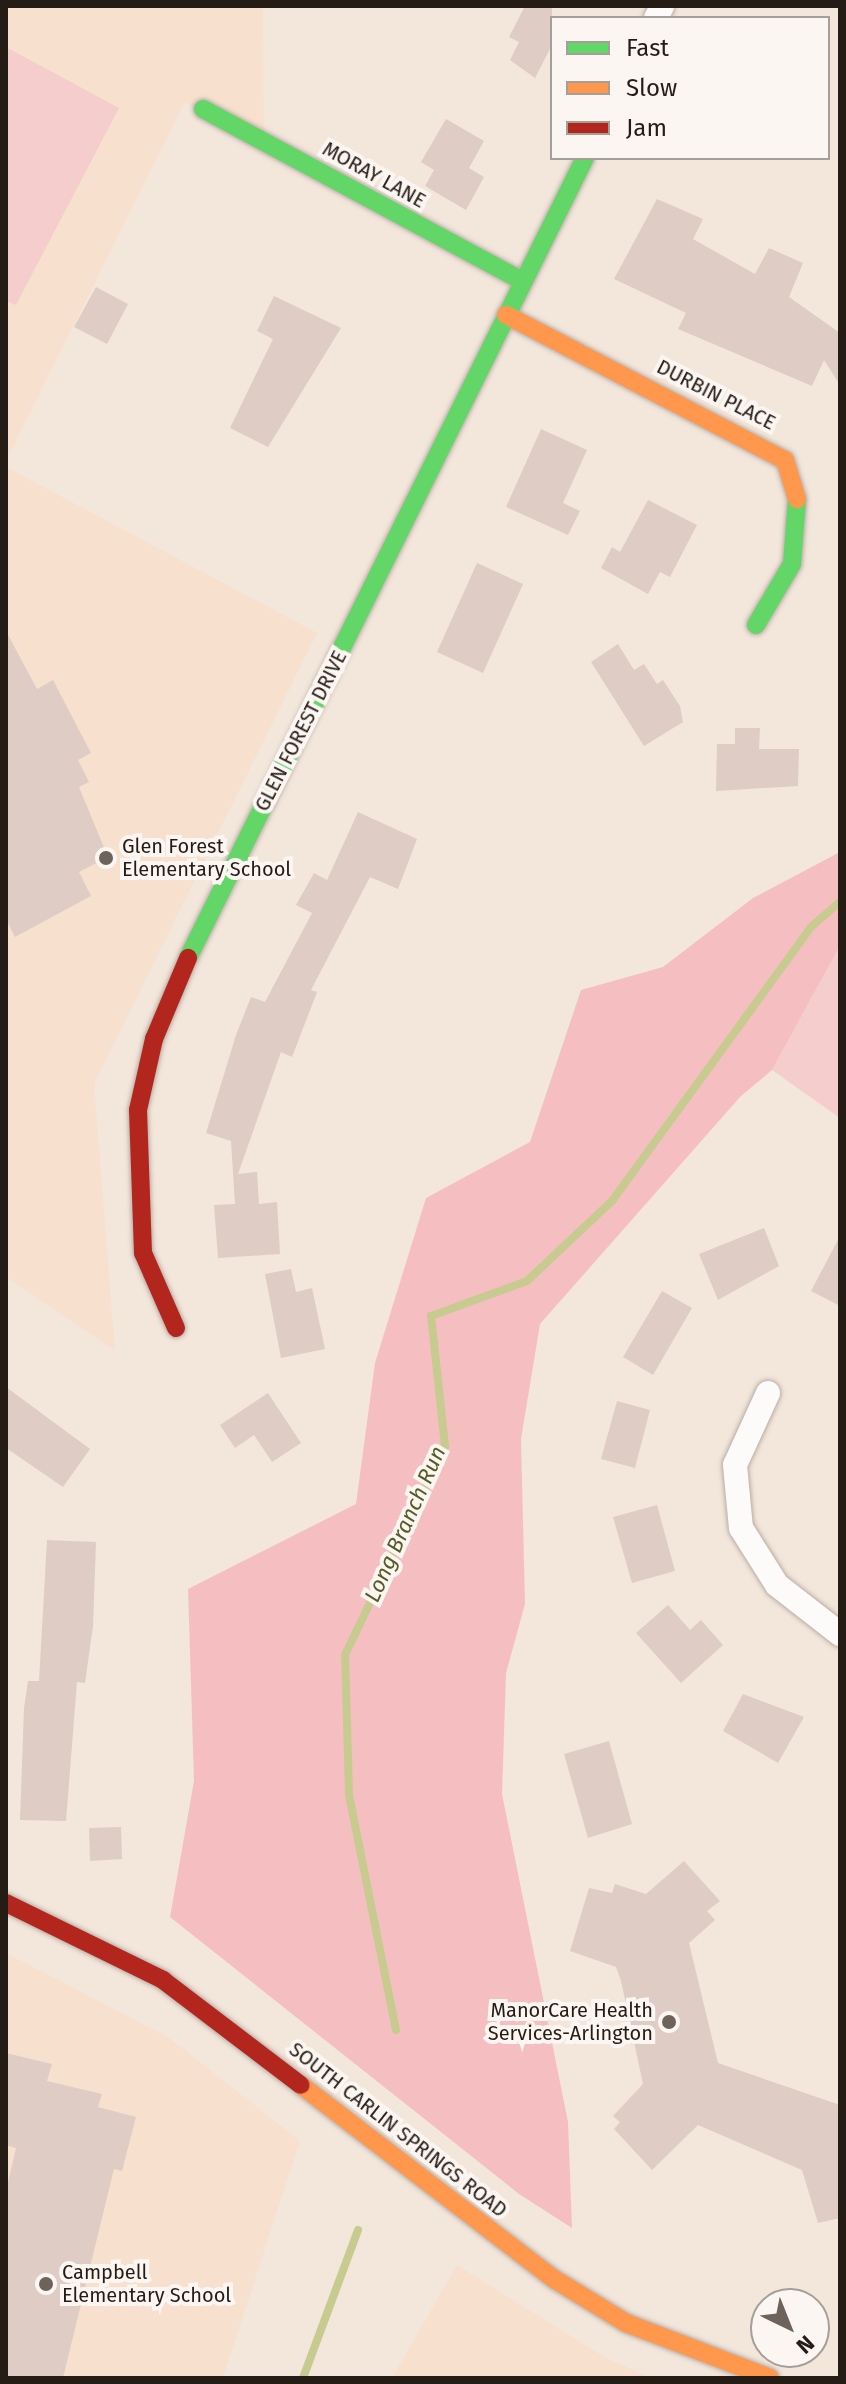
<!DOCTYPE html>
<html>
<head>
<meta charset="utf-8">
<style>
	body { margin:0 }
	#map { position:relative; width:846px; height:2384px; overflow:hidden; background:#f3e6db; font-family:"Fira Sans",sans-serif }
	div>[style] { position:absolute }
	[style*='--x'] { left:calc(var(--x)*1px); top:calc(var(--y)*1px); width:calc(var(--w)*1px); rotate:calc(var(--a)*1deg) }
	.built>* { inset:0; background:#f7e1ce }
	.green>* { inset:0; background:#f4cdcc }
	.forest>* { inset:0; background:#f5bfc1 }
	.stream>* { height:8px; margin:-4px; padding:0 4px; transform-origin:4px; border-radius:4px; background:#c7cb90 }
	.building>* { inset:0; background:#dfcdc5 }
	.roads { filter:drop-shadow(0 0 2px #b9aea6) drop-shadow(0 0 2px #b9aea6) }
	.street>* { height:24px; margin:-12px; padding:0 12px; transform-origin:12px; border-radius:12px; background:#fdfbfa }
	.fast>* { height:18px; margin:-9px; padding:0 9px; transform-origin:9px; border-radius:9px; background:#63d668 }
	.slow>* { height:18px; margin:-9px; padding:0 9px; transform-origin:9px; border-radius:9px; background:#ff974d }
	.jam>* { height:18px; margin:-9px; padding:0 9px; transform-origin:9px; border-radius:9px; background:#b3261e }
	.dots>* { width:22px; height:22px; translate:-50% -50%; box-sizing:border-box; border:4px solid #fbf6f2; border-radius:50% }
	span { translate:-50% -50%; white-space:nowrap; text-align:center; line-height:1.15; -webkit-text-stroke:8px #fbf6f2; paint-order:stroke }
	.street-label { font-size:20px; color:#251c15 }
	.poi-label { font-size:20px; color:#251c15 }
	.left { translate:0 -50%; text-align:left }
	.right { translate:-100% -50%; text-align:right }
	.water-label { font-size:22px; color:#555c23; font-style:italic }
	.frame { position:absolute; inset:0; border:8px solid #251c15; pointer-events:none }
	.legend { position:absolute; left:550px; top:16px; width:280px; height:144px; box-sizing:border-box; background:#fbf6f2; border:2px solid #a59f9a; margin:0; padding:10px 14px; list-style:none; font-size:24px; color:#251c15 }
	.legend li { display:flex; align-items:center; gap:16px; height:40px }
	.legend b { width:40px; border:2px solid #a59f9a }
	.north { position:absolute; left:750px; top:2288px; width:80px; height:80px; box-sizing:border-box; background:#fbf6f2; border:2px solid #a59f9a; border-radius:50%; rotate:137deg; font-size:22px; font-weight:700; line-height:32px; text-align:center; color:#251c15 }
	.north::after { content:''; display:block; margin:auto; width:28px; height:36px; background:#6d635a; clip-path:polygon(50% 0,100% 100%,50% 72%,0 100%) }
</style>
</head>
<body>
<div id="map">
	<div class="built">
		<i style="clip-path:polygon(6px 6px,263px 6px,264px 144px,185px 102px,6px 461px)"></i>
		<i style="clip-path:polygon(6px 467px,317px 633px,94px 1084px,115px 1351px,6px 1277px)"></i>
		<i style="clip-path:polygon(6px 1953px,168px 2037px,300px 2141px,223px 2378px,6px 2378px)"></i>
		<i style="clip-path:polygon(457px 2265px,608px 2359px,651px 2378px,392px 2378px)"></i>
	</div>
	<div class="green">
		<i style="clip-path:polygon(6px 47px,119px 108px,16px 305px,6px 301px)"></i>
		<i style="clip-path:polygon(840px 946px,840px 1118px,772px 1070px)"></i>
	</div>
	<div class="forest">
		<i style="clip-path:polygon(840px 852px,840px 946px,772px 1070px,740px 1097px,540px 1324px,521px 1439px,525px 1604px,506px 1673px,502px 1794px,568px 2122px,572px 2228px,519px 2194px,170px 1917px,194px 1781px,188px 1589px,356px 1504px,375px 1363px,426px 1198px,530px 1142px,581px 990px,663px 967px,753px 898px)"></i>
	</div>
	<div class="stream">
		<i style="--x:396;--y:2030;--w:241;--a:-101.3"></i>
		<i style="--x:349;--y:1794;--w:139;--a:-91.6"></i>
		<i style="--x:345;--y:1655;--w:232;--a:-64.4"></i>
		<i style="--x:445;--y:1446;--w:131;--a:-96.1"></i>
		<i style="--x:431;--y:1316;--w:102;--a:-20"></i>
		<i style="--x:527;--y:1281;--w:117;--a:-43.3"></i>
		<i style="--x:612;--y:1201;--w:339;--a:-54"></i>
		<i style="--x:811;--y:927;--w:38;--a:-41"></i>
		<i style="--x:303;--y:2378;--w:158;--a:-69.6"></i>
	</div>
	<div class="building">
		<i style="clip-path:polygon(525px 6px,552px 6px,552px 45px,535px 78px,510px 60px,519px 42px,509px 37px)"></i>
		<i style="clip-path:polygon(446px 119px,484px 141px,469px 168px,484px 177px,466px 210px,425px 186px,434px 170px,421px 162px)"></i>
		<i style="clip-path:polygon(657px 199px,703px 219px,693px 239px,755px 274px,769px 248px,803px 263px,789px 297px,840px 333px,840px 385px,824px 360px,812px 386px,678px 329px,686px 313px,614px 279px)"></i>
		<i style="clip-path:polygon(96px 287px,128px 304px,107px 344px,74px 327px)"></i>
		<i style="clip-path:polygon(274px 296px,341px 328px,268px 447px,230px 428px,273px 339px,257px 331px)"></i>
		<i style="clip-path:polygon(541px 429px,587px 450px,563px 503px,580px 511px,568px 535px,506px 507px)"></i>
		<i style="clip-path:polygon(648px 500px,697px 525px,670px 577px,660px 572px,648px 594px,601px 568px,612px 547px,620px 552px)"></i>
		<i style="clip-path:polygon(477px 563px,523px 584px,483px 673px,437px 652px)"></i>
		<i style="clip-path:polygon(6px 631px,37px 689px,53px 680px,91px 753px,78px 760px,89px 782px,79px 787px,108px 857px,79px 872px,91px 896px,15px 937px,6px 919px)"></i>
		<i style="clip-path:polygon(618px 644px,634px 670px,644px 664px,657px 684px,663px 680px,680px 706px,683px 722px,644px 746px,591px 662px)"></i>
		<i style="clip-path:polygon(735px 728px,760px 728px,759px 749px,799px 749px,798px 786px,716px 791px,717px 744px,735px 744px)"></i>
		<i style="clip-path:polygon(358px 812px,417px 839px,398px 889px,370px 877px,311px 990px,317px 992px,292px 1057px,281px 1052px,238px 1174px,257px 1172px,259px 1204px,277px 1202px,280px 1254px,218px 1258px,214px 1205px,235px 1204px,231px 1141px,206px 1133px,236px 1035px,251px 997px,265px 1002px,312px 913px,296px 905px,314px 873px,327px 880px)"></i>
		<i style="clip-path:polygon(764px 1228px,779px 1266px,718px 1300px,699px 1254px)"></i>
		<i style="clip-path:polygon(840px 1236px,840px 1306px,811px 1291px)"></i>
		<i style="clip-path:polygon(291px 1269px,296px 1292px,312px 1288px,325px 1349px,281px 1358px,265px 1274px)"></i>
		<i style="clip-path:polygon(662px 1291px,692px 1308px,653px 1375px,623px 1357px)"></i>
		<i style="clip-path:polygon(6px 1387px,90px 1449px,63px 1487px,6px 1448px)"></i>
		<i style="clip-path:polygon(268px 1393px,301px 1443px,272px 1462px,254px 1435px,235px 1448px,220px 1425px)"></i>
		<i style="clip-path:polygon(617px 1401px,650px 1410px,635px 1468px,601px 1459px)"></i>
		<i style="clip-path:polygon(657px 1505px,675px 1571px,632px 1583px,613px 1517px)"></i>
		<i style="clip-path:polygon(47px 1540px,96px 1542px,93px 1626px,85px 1683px,77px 1682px,66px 1821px,20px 1820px,24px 1708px,28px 1681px,39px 1681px)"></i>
		<i style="clip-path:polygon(668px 1605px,690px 1630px,701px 1620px,723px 1645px,681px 1683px,636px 1633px)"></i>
		<i style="clip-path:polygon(743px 1694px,804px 1717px,778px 1763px,723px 1731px)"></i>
		<i style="clip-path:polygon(609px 1741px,632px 1824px,588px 1838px,564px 1754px)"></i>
		<i style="clip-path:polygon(121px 1827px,122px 1859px,90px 1861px,89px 1828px)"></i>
		<i style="clip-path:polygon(684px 1861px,720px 1901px,707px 1911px,715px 1920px,689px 1943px,718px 2063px,840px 2105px,840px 2218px,818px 2223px,802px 2170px,698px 2125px,652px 2170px,614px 2129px,620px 2122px,613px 2116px,643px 2084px,621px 1981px,616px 1967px,570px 1951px,589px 1888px,612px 1893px,615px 1884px,646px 1894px)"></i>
		<i style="clip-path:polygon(6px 2053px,52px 2064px,47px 2081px,102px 2094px,98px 2107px,136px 2117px,122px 2171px,114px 2169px,63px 2378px,6px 2378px,6px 2191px,16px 2148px,6px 2145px)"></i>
	</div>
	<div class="roads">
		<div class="street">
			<i style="--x:656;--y:18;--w:13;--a:-63"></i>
			<i style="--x:768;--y:1393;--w:79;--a:114.6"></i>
			<i style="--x:735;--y:1465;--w:63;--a:84.6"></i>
			<i style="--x:741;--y:1528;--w:67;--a:57.7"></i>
			<i style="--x:777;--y:1585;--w:80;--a:37.9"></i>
		</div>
		<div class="fast">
			<i style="--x:203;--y:109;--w:363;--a:28.3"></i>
			<i style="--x:756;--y:625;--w:71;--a:-59.5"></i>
			<i style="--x:792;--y:564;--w:65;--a:-85.6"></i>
			<i style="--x:188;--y:958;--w:893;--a:-63.61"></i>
		</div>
		<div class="slow">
			<i style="--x:506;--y:315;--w:314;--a:27.5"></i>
			<i style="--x:785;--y:460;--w:41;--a:72.9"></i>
			<i style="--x:301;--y:2085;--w:319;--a:37.5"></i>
			<i style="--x:554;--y:2279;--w:84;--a:31.4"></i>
			<i style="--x:626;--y:2323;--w:154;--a:20.9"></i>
		</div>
		<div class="jam">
			<i style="--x:176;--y:1328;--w:82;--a:-113.7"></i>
			<i style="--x:143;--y:1253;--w:143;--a:-92"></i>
			<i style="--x:138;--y:1110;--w:73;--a:-77.3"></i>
			<i style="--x:154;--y:1039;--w:88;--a:-67.2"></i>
			<i style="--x:6;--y:1903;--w:175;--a:26.1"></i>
			<i style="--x:163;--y:1980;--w:173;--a:37.3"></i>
		</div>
	</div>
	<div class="dots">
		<i style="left:106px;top:858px;background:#6d635a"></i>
		<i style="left:669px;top:2022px;background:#6d635a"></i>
		<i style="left:46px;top:2284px;background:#6d635a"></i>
	</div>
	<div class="street-label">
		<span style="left:374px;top:175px;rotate:29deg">MORAY LANE</span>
		<span style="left:716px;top:395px;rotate:27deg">DURBIN PLACE</span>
		<span style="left:301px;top:731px;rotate:-63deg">GLEN FOREST DRIVE</span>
		<span style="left:398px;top:2130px;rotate:38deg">SOUTH CARLIN SPRINGS ROAD</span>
	</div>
	<div class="poi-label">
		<span class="left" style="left:122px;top:858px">Glen Forest<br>Elementary School</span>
		<span class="right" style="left:653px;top:2022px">ManorCare Health<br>Services-Arlington</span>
		<span class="left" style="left:62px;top:2284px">Campbell<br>Elementary School</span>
	</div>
	<div class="water-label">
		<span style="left:405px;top:1524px;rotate:-66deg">Long Branch Run</span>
	</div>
	<div class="frame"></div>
	<ul class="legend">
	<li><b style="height:10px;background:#63d668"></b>Fast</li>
	<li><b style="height:10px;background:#ff974d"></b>Slow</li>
	<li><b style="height:10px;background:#b3261e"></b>Jam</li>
	</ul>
	<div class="north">N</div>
</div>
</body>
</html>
